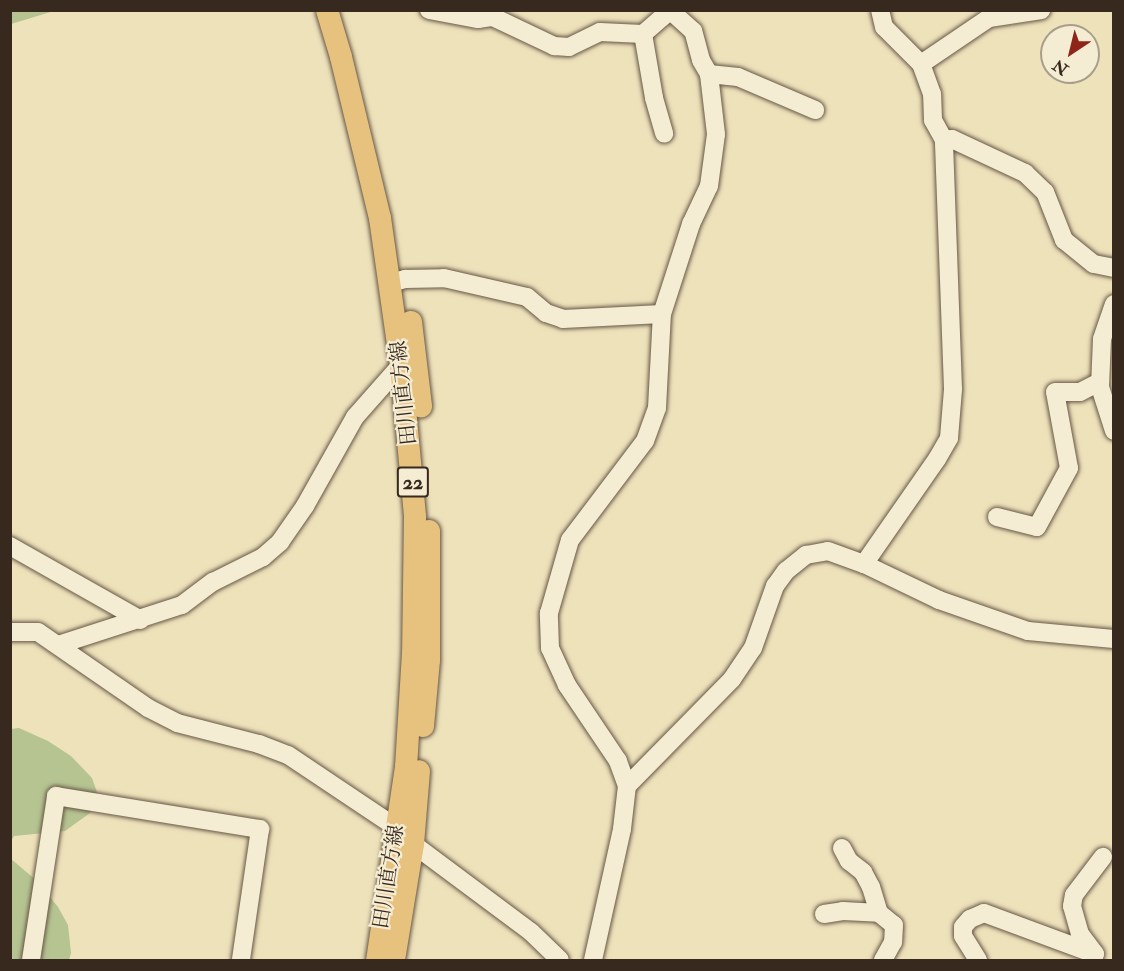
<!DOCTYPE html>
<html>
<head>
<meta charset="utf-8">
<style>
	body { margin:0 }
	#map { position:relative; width:1124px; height:971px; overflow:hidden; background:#eee2bb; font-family:"IM FELL Double Pica","Noto Serif JP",serif }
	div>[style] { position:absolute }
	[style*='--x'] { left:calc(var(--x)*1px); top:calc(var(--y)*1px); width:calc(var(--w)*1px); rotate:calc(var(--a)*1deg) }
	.green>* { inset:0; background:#b6c492 }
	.roads { filter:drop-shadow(0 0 2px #665745) drop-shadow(0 0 2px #665745) }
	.minor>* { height:18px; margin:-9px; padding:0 9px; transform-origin:9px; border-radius:9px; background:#f4ecd3 }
	.major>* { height:22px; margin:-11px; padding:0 11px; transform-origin:11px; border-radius:11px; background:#e7c17e }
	span { translate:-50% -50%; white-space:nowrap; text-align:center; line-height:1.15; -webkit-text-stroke:4.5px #f4ecd3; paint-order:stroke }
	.shield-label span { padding:2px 4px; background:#f4ecd3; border:2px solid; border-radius:4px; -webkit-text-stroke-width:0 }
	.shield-label { font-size:20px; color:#38291e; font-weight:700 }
	.street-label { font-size:21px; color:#38291e }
	.frame { position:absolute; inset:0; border:12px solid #38291e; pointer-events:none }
	.north { position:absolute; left:1040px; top:24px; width:60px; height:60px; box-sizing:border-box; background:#f4ecd3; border:2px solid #a99e8b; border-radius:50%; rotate:215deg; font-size:16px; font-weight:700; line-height:24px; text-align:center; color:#38291e }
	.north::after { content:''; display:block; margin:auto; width:21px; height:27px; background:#8f2418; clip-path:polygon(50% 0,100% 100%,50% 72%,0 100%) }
</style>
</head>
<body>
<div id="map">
	<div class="green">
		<i style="clip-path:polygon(11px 10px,54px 10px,54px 11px,11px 24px)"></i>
		<i style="clip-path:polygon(19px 728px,48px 741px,71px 756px,92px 778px,99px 798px,90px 813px,65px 831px,14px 836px,11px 841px,11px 729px)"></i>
		<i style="clip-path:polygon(10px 858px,37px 881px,58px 907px,68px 925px,71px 953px,69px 960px,11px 960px)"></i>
	</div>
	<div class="roads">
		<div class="minor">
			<i style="--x:429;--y:10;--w:50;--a:10.4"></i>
			<i style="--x:478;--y:19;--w:15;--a:-8"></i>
			<i style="--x:493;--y:17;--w:68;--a:25.4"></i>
			<i style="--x:554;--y:46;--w:15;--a:4"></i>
			<i style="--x:569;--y:47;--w:34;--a:-26"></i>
			<i style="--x:600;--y:32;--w:43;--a:2.7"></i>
			<i style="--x:643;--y:34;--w:37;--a:-41"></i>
			<i style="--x:643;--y:34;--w:65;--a:80.2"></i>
			<i style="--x:654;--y:98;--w:37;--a:74"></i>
			<i style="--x:921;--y:64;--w:82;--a:-34.1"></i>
			<i style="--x:989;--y:18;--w:53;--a:-8.7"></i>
			<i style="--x:709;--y:74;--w:29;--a:6"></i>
			<i style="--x:738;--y:77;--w:84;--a:23.2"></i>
			<i style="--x:944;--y:140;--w:8;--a:-7"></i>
			<i style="--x:952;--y:139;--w:81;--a:25"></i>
			<i style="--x:1025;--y:173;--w:28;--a:44"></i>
			<i style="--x:1045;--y:192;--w:52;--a:68.4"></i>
			<i style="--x:1064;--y:240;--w:38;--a:39"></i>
			<i style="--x:1094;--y:264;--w:20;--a:11"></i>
			<i style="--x:391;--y:283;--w:15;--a:-16"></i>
			<i style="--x:405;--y:279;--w:39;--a:-1"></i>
			<i style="--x:444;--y:278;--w:85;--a:12.9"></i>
			<i style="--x:527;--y:297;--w:25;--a:40"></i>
			<i style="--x:546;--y:313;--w:18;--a:19"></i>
			<i style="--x:563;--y:319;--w:99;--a:-2.9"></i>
			<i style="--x:1114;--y:304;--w:37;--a:109"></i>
			<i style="--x:1102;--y:339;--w:48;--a:92.4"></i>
			<i style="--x:1100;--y:387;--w:46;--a:72.3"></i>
			<i style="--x:997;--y:517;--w:41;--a:14"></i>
			<i style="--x:1037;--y:527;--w:67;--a:-61.5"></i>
			<i style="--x:1069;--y:468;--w:77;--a:-100.4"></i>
			<i style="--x:1055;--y:392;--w:25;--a:0"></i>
			<i style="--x:1080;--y:392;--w:22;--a:-27"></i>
			<i style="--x:10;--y:546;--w:150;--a:29.5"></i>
			<i style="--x:864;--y:564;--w:128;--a:-55.2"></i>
			<i style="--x:937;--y:459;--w:24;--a:-60"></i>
			<i style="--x:949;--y:438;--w:49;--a:-85.3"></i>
			<i style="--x:953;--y:389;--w:249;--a:-92.1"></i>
			<i style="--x:944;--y:140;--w:23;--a:-119"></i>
			<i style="--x:933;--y:120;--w:26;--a:-92"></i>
			<i style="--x:932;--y:94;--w:32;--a:-110"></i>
			<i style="--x:921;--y:64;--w:52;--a:-135"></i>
			<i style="--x:884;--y:27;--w:17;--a:-103"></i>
			<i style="--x:10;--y:632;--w:28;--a:0"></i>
			<i style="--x:38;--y:632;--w:134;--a:34.6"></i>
			<i style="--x:148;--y:708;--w:33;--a:27"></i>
			<i style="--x:177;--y:723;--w:85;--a:14.4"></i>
			<i style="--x:259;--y:744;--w:31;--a:21"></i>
			<i style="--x:288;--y:755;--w:131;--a:33.8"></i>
			<i style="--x:397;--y:828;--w:23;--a:45"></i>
			<i style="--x:413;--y:844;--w:147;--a:36.7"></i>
			<i style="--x:531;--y:932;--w:40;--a:44"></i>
			<i style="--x:58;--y:645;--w:130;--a:-17.9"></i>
			<i style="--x:182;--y:605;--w:39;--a:-37"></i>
			<i style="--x:213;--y:582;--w:56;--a:-26.6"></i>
			<i style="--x:263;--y:557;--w:23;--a:-41"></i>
			<i style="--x:280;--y:542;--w:44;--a:-55.2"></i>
			<i style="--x:305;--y:506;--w:102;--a:-60.7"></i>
			<i style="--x:355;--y:417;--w:69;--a:-48.5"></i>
			<i style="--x:627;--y:786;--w:150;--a:-45.5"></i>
			<i style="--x:732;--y:679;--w:37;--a:-56"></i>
			<i style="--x:753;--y:648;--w:66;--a:-70.5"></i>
			<i style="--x:775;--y:586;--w:19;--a:-54"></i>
			<i style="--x:786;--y:571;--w:26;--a:-39"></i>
			<i style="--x:806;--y:555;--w:22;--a:-10"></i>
			<i style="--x:828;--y:551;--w:38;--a:20"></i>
			<i style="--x:864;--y:564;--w:83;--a:25.6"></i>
			<i style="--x:939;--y:600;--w:94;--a:19.2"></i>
			<i style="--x:1028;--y:631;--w:86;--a:5.3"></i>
			<i style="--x:842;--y:848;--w:15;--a:62"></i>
			<i style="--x:849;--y:861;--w:18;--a:38"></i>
			<i style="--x:863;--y:872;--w:17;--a:62"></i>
			<i style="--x:871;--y:887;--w:27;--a:73"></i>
			<i style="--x:824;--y:914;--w:19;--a:-9"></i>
			<i style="--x:843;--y:911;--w:36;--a:3"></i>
			<i style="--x:879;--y:913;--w:19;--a:39"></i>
			<i style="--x:894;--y:925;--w:17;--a:93"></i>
			<i style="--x:893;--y:942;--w:21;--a:119"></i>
			<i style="--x:1095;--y:954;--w:25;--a:-127"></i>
			<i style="--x:1080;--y:934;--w:29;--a:-106"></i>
			<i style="--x:1072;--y:906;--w:11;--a:-80"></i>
			<i style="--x:1074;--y:895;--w:48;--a:-52.7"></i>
			<i style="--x:31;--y:960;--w:166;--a:-81.3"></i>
			<i style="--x:56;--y:796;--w:207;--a:9.2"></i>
			<i style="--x:260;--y:829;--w:132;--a:98.3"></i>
			<i style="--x:593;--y:960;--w:134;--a:-77.5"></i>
			<i style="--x:622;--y:829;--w:43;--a:-83.4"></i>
			<i style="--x:627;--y:786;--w:27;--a:-110"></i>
			<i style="--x:618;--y:761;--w:92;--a:-123.9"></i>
			<i style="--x:567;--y:685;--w:41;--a:-114.7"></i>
			<i style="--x:550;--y:648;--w:35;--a:-92"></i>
			<i style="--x:549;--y:613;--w:76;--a:-74"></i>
			<i style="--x:570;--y:540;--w:124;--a:-52.9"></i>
			<i style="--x:645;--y:441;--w:35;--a:-70"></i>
			<i style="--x:657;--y:408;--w:94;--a:-87"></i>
			<i style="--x:662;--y:314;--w:95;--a:-72.1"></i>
			<i style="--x:691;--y:224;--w:42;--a:-64.7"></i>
			<i style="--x:709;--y:186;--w:52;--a:-82.3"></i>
			<i style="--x:716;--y:134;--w:60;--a:-96.7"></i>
			<i style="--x:709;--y:74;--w:16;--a:-120"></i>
			<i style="--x:701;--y:60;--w:30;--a:-105"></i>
			<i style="--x:693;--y:31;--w:30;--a:-138"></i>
			<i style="--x:978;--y:960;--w:28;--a:-122"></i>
			<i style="--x:963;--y:936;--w:9;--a:-90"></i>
			<i style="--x:963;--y:927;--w:11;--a:-49"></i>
			<i style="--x:970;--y:919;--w:15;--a:-23"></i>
			<i style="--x:984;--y:913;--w:118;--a:20.3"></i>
			<i style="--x:1095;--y:954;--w:7;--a:117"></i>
		</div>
		<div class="major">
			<i style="--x:327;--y:10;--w:49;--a:73.4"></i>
			<i style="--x:341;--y:57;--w:166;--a:76.4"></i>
			<i style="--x:380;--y:218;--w:148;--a:81.9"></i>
			<i style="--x:401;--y:365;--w:153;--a:84.7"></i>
			<i style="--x:415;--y:517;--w:136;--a:90.8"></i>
			<i style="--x:413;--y:653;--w:114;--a:93.5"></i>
			<i style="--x:406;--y:767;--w:195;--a:98.5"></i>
			<i style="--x:411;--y:322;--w:85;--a:83.2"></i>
			<i style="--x:423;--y:726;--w:66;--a:-84.8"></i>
			<i style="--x:429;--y:660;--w:129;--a:-90"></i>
			<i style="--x:394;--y:960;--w:118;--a:-80.7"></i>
			<i style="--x:413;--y:844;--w:73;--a:-85.3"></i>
		</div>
	</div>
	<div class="shield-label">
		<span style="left:413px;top:482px">22</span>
	</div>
	<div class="street-label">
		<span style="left:404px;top:393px;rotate:-96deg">田川直方線</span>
		<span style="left:389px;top:877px;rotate:-81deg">田川直方線</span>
	</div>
	<div class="frame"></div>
	<div class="north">N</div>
</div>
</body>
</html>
